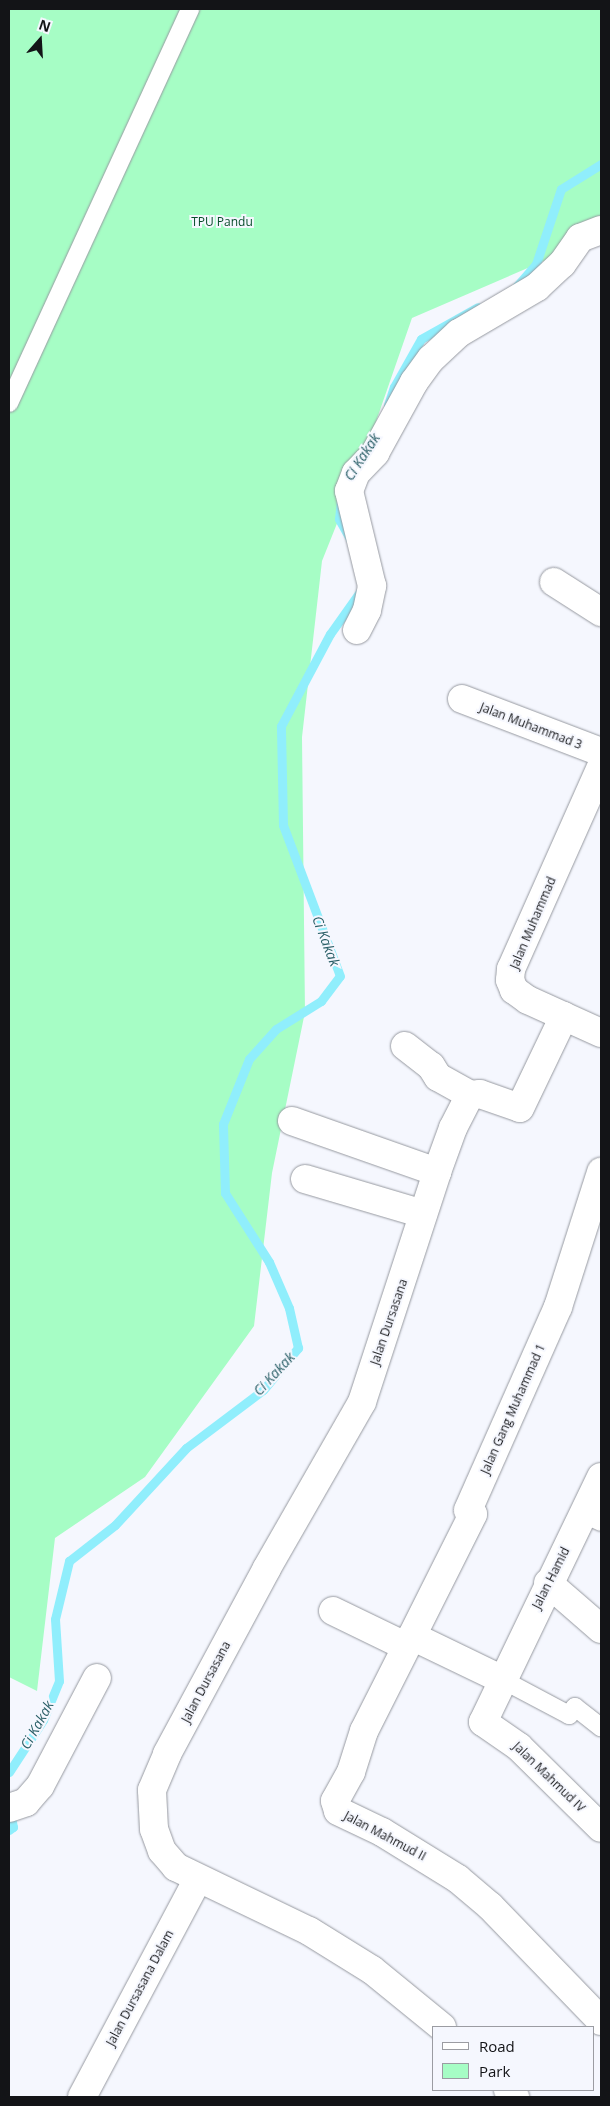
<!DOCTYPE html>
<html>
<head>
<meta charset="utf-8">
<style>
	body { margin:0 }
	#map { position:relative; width:610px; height:2106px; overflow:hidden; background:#f5f7fe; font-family:"Open Sans",sans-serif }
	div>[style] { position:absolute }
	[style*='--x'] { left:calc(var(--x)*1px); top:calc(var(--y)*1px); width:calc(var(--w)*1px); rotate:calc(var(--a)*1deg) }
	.green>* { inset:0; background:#a6fdc5 }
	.stream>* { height:9px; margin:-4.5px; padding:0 4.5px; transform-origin:4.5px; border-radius:4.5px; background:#90eefc }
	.roads { filter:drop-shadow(0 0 1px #9699a0) drop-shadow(0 0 1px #9699a0) }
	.service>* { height:18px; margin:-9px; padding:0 9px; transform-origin:9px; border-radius:9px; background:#fff }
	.minor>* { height:28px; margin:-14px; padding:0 14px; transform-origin:14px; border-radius:14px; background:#fff }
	span { translate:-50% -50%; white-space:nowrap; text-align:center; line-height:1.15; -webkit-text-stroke:4px #f5f7fe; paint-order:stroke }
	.park-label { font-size:12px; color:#084d2b }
	.street-label { font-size:12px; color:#131417 }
	.water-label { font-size:14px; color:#2a5f67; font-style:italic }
	.frame { position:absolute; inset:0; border:10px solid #131417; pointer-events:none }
	.legend { position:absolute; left:432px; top:2026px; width:162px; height:65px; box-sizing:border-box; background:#f5f7fe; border:1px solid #9b9ca2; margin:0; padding:6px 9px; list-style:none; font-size:15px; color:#131417 }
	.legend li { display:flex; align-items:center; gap:10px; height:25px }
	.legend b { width:25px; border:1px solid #9b9ca2 }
	.north { position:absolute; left:15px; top:15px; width:50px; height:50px; -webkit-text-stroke:4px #f5f7fe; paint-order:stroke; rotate:19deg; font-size:14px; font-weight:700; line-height:20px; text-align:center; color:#131417 }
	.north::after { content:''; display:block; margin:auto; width:18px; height:22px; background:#131417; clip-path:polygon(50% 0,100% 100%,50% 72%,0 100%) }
</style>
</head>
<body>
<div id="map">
	<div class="green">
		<i style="clip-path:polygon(9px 9px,601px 9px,601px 240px,574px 248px,412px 318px,364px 456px,322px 561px,302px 737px,305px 1012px,272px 1173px,254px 1326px,145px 1477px,55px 1538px,37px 1691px,9px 1677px)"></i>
	</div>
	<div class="stream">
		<i style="--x:516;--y:287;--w:30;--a:-49"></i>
		<i style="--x:536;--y:264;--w:79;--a:-71.6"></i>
		<i style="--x:561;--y:189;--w:47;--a:-32"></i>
		<i style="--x:388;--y:405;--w:19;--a:-72"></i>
		<i style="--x:394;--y:387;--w:55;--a:-60.6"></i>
		<i style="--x:421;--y:339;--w:65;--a:-29.3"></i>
		<i style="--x:341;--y:500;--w:19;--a:96"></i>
		<i style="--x:339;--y:519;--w:23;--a:61"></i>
		<i style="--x:9;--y:1772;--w:62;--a:-56.8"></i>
		<i style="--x:43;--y:1720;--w:42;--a:-67.7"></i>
		<i style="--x:59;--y:1681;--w:62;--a:-93.7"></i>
		<i style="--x:55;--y:1619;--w:60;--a:-76.4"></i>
		<i style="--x:69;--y:1561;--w:58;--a:-38"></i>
		<i style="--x:115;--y:1525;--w:105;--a:-47.3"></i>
		<i style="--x:186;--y:1448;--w:96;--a:-37"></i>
		<i style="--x:263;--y:1390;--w:55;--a:-50.2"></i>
		<i style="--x:298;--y:1348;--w:41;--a:-102.7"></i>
		<i style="--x:289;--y:1308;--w:50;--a:-113.5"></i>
		<i style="--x:269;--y:1262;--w:82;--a:-122.5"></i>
		<i style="--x:225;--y:1193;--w:69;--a:-91.7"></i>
		<i style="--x:223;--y:1124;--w:70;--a:-68.2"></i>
		<i style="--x:249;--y:1059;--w:40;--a:-48"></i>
		<i style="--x:276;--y:1029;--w:53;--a:-31.9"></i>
		<i style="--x:321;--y:1001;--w:31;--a:-53"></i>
		<i style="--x:340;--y:976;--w:161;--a:-110.7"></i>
		<i style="--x:283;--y:825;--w:99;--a:-91.2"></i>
		<i style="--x:281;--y:726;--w:104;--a:-62"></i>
		<i style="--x:330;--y:634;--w:55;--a:-54.6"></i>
		<i style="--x:9;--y:1830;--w:5;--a:-37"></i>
		<i style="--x:13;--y:1827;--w:16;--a:-101"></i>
	</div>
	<div class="roads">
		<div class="service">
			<i style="--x:9;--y:403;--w:434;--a:-65.3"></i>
			<i style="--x:584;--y:1514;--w:19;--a:25"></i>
			<i style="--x:503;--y:1680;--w:75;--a:27.9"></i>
			<i style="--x:569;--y:1715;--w:10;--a:-53"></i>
			<i style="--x:575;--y:1707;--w:33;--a:38"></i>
		</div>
		<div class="minor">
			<i style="--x:554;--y:582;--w:56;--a:32.6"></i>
			<i style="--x:357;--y:630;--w:22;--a:-63"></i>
			<i style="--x:367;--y:610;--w:25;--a:-78"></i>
			<i style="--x:372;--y:586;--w:98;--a:-103.6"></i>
			<i style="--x:349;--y:491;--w:19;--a:-69"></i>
			<i style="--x:356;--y:473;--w:28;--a:-46"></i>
			<i style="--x:375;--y:453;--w:81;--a:-61.2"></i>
			<i style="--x:414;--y:382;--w:29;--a:-54"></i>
			<i style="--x:431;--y:359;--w:38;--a:-43"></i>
			<i style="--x:459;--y:333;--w:91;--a:-30.5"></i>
			<i style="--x:537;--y:287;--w:34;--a:-43"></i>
			<i style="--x:562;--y:264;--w:32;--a:-55"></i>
			<i style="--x:580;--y:238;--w:22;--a:-21"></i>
			<i style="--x:462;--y:699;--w:149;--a:20.9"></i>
			<i style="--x:601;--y:767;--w:221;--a:114"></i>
			<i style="--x:511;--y:969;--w:11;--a:95"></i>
			<i style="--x:510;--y:980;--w:11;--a:68"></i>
			<i style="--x:514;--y:990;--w:17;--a:36"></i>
			<i style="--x:528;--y:1000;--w:80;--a:24.3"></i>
			<i style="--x:405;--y:1046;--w:33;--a:38"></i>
			<i style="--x:431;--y:1066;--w:13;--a:58"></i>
			<i style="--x:438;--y:1077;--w:37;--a:29"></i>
			<i style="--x:292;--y:1121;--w:154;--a:19.4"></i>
			<i style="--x:305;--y:1179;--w:123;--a:16.5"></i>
			<i style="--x:601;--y:1477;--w:272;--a:115.7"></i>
			<i style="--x:483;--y:1722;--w:44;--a:34.8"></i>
			<i style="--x:519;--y:1747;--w:115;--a:44.6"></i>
			<i style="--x:548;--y:1583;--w:70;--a:41"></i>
			<i style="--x:333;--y:1611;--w:80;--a:25.9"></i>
			<i style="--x:412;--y:1636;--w:136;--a:-63.4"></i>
			<i style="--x:473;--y:1514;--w:6;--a:-141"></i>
			<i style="--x:468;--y:1510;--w:222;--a:-66.1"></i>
			<i style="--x:558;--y:1307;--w:142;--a:-72.3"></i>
			<i style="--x:503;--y:1680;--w:101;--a:-154.2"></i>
			<i style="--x:412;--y:1636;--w:106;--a:116.8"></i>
			<i style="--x:364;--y:1731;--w:43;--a:107.6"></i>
			<i style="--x:351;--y:1772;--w:33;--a:119"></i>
			<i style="--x:335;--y:1801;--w:10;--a:73"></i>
			<i style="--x:338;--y:1811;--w:49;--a:25.5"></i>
			<i style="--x:382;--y:1832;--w:89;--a:31.7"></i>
			<i style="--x:458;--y:1879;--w:42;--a:40.2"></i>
			<i style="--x:490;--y:1906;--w:160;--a:46"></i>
			<i style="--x:9;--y:1808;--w:18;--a:-19"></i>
			<i style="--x:26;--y:1802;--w:21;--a:-49"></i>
			<i style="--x:40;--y:1786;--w:122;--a:-62.2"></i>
			<i style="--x:442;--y:2027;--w:90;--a:-140.8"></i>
			<i style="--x:372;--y:1970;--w:74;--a:-148.2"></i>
			<i style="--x:309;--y:1931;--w:148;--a:-154.3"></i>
			<i style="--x:176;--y:1867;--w:21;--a:-131"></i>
			<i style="--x:162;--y:1851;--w:23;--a:-110"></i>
			<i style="--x:154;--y:1829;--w:39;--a:-93"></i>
			<i style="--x:152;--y:1790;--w:39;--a:-67"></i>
			<i style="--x:167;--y:1754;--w:211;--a:-61.7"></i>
			<i style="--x:267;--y:1568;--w:191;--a:-60.2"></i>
			<i style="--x:362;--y:1402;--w:242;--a:-71.9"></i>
			<i style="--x:437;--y:1172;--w:47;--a:-70"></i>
			<i style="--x:453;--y:1128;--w:37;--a:-63"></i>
			<i style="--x:470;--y:1095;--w:10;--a:-6"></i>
			<i style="--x:480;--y:1094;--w:42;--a:19.3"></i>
			<i style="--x:520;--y:1108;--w:102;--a:-64.4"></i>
			<i style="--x:508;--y:2090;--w:10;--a:45"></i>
			<i style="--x:82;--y:2097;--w:247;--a:-62"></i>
		</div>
	</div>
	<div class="park-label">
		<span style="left:222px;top:222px">TPU Pandu</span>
	</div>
	<div class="street-label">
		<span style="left:531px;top:726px;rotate:21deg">Jalan Muhammad 3</span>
		<span style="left:533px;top:923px;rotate:-67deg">Jalan Muhammad</span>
		<span style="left:389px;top:1322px;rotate:-71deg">Jalan Dursasana</span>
		<span style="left:513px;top:1409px;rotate:-66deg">Jalan Gang Muhammad 1</span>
		<span style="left:551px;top:1578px;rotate:-63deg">Jalan Hamid</span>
		<span style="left:206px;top:1682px;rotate:-62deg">Jalan Dursasana</span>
		<span style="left:549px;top:1777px;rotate:44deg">Jalan Mahmud IV</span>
		<span style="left:385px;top:1836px;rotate:28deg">Jalan Mahmud II</span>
		<span style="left:140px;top:1988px;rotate:-62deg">Jalan Dursasana Dalam</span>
	</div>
	<div class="water-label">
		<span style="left:362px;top:457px;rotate:-57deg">Ci Kakak</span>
		<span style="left:326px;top:941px;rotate:69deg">Ci Kakak</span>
		<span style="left:274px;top:1374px;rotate:-47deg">Ci Kakak</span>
		<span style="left:37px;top:1725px;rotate:-61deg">Ci Kakak</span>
	</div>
	<div class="frame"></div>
	<ul class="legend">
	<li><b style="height:6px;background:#fff"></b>Road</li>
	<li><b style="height:14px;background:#a6fdc5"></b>Park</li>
	</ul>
	<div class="north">N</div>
</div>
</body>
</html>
